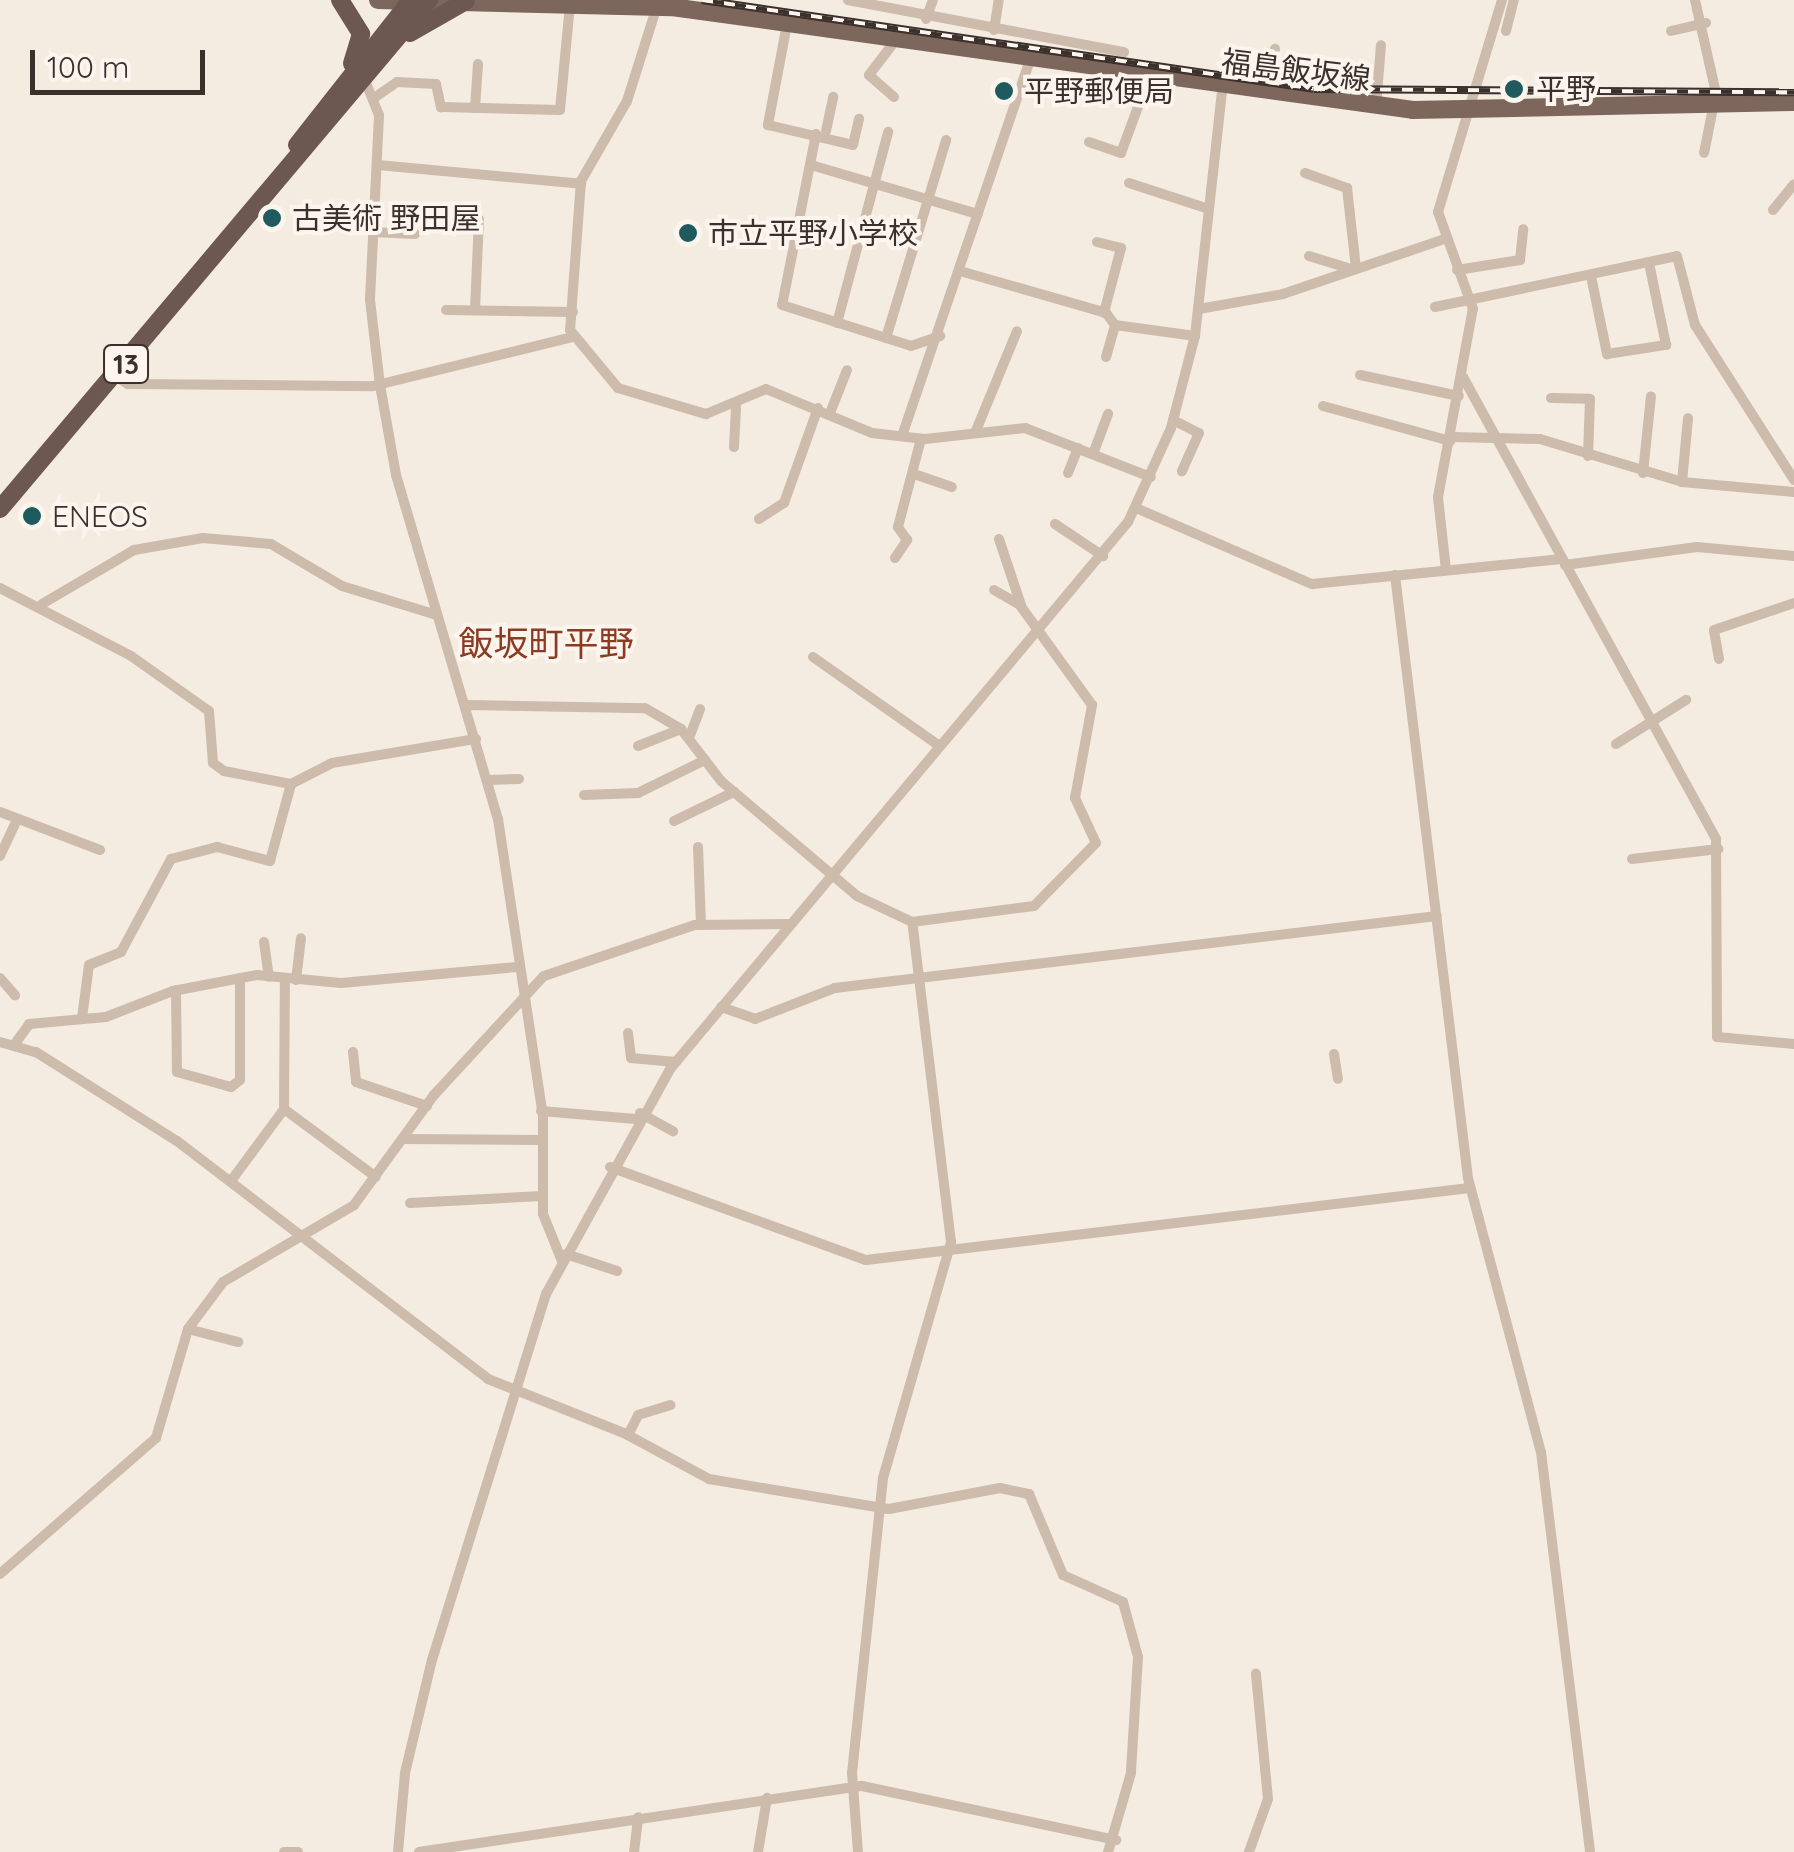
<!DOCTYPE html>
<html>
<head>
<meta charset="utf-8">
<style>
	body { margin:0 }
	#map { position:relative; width:1794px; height:1852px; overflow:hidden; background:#f4ebe1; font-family:Quicksand,"Noto Sans JP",sans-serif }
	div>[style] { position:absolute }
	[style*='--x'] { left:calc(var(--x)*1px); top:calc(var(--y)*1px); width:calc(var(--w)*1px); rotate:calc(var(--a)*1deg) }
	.minor>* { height:10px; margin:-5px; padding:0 5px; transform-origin:5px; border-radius:5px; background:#cdbbac }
	.primary>* { height:18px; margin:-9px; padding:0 9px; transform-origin:9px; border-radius:9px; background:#7d675c }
	.trunk>* { height:18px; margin:-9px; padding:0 9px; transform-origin:9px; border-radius:9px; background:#6c584f }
	.rail>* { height:8px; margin-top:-4px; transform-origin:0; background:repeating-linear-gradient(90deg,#fbf5ee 0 11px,#3b302b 0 22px); box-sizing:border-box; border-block:2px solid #3b302b }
	.dots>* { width:28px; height:28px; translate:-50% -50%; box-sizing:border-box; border:5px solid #fbf5ee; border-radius:50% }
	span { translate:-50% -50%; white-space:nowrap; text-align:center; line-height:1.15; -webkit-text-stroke:8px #fbf5ee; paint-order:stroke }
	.shield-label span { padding:2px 8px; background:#fbf5ee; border:2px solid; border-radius:8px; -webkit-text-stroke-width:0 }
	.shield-label { font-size:28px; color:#3b302b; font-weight:700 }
	.street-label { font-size:30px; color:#3b302b }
	.poi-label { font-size:30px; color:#3b302b }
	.left { translate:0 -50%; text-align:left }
	.quarter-label { font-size:35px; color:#8c3b22 }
	.scale { position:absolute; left:30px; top:50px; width:175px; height:45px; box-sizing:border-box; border:5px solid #3b302b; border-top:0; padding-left:12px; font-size:30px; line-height:35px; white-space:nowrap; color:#3b302b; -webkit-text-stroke:8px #fbf5ee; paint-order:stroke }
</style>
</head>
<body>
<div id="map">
	<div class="minor">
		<i style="--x:848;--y:0;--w:281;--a:10.7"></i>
		<i style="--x:1695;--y:0;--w:95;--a:77.3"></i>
		<i style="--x:1716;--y:93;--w:61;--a:101.3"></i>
		<i style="--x:657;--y:6;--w:100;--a:107.5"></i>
		<i style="--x:627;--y:101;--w:92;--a:119.9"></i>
		<i style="--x:581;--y:181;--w:149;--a:94.2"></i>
		<i style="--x:570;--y:330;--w:75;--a:50.4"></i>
		<i style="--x:618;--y:388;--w:92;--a:16.5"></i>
		<i style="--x:706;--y:414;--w:65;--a:-22.6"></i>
		<i style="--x:766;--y:389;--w:115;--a:22.5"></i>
		<i style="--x:872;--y:433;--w:53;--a:6.5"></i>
		<i style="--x:925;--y:439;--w:101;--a:-6.3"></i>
		<i style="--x:1025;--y:428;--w:135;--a:21.3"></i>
		<i style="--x:926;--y:19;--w:20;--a:-70"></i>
		<i style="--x:787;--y:24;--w:103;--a:100.7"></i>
		<i style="--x:768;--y:125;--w:87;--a:13.2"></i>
		<i style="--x:853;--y:145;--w:27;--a:-77"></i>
		<i style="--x:994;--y:30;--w:30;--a:-81"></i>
		<i style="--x:1506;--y:31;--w:32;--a:-76"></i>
		<i style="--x:1671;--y:31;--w:36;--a:-13"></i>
		<i style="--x:366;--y:83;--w:35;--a:68"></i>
		<i style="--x:379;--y:115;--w:185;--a:92.8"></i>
		<i style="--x:370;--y:300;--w:86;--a:83.3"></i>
		<i style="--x:380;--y:385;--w:91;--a:79.9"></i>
		<i style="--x:396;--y:475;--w:359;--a:73.5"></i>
		<i style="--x:498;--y:819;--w:301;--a:81.4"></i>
		<i style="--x:543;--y:1117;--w:97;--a:90"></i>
		<i style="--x:543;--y:1214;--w:51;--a:68"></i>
		<i style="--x:1267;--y:90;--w:42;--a:-79"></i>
		<i style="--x:377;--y:96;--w:24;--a:-35"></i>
		<i style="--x:397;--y:82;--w:39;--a:3"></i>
		<i style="--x:436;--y:84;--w:24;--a:78"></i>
		<i style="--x:441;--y:107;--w:119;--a:1.4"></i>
		<i style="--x:560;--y:110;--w:106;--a:-84.6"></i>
		<i style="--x:894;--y:97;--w:33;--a:-139"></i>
		<i style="--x:869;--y:75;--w:43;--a:-52.6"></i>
		<i style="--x:1376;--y:106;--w:61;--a:-85.3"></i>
		<i style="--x:475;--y:108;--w:44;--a:-86.1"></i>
		<i style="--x:826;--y:131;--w:35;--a:-78"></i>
		<i style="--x:816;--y:134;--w:174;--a:101.2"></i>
		<i style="--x:782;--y:305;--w:135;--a:17.6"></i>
		<i style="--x:911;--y:346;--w:31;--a:-19"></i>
		<i style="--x:1089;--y:142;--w:34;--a:19"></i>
		<i style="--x:1121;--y:153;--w:81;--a:-69.8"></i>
		<i style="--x:378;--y:165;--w:204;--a:5.3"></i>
		<i style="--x:811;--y:165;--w:174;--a:16.4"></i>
		<i style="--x:1305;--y:173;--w:45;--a:19.7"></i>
		<i style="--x:1347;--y:188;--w:81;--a:83.6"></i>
		<i style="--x:1129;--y:183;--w:84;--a:18"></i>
		<i style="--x:1773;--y:210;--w:33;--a:-51"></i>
		<i style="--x:373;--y:232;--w:42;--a:2.7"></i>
		<i style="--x:1097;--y:242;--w:25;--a:14"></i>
		<i style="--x:1121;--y:248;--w:67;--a:104.7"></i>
		<i style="--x:1309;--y:256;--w:44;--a:17.2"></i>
		<i style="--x:1457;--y:270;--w:64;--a:-9"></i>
		<i style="--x:1520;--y:260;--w:31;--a:-84"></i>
		<i style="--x:960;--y:271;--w:152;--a:16"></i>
		<i style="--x:1106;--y:313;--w:15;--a:53"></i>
		<i style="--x:1115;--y:325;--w:81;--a:7.8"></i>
		<i style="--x:1591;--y:276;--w:80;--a:78.4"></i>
		<i style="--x:1607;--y:354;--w:60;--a:-8.7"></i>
		<i style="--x:1666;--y:345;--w:84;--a:-101.7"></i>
		<i style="--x:1435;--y:307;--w:247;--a:-11.9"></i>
		<i style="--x:1677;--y:256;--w:71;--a:75.4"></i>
		<i style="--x:1695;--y:325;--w:184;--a:57.4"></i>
		<i style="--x:1199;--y:309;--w:85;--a:-10.1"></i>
		<i style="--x:1283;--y:294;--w:168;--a:-18.8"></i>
		<i style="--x:446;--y:310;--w:127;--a:0.9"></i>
		<i style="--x:475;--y:310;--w:91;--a:-87.5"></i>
		<i style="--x:837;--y:323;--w:198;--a:-75"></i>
		<i style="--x:886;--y:338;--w:207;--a:-73.1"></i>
		<i style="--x:1106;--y:357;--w:33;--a:-74"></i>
		<i style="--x:1360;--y:375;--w:101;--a:12"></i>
		<i style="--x:115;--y:376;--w:15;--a:32"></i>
		<i style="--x:128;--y:384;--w:245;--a:0.5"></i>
		<i style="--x:373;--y:386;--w:205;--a:-13.8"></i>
		<i style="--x:1463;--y:377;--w:527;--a:61.29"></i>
		<i style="--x:1716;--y:839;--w:198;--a:89.7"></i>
		<i style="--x:1717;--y:1037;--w:77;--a:5.2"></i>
		<i style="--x:1551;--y:398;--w:39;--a:1"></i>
		<i style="--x:1590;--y:399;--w:57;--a:92"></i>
		<i style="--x:1323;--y:406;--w:132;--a:15.4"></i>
		<i style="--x:830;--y:413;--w:46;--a:-68.4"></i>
		<i style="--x:1173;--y:420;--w:29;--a:27"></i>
		<i style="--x:1199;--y:433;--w:42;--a:114.1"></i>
		<i style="--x:975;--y:433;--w:110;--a:-67.6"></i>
		<i style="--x:902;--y:436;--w:397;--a:-71.2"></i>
		<i style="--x:1451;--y:437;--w:89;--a:1.3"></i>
		<i style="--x:1540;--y:439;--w:148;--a:16.8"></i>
		<i style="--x:1682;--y:482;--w:64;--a:-84.6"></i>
		<i style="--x:734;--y:447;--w:40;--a:-87.1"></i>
		<i style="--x:1093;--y:454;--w:43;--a:-69.4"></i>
		<i style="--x:1068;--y:473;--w:27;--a:-68"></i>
		<i style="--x:1643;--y:473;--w:77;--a:-84.1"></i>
		<i style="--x:914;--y:474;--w:40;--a:18.9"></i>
		<i style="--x:1682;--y:482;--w:112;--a:5.1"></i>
		<i style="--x:1136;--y:508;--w:192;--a:23.4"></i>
		<i style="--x:1312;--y:584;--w:251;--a:-5.7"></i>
		<i style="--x:759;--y:519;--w:30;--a:-33"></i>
		<i style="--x:784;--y:503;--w:101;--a:-70.3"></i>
		<i style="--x:1055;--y:524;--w:58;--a:33.7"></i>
		<i style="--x:999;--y:539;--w:73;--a:71.6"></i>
		<i style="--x:895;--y:558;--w:22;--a:-56"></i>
		<i style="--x:907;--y:540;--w:16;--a:-125"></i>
		<i style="--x:898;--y:527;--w:91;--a:-75.4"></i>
		<i style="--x:1565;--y:565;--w:133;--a:-7.8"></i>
		<i style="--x:1697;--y:547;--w:97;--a:5.3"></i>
		<i style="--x:1446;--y:570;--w:73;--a:-96.3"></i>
		<i style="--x:1438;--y:497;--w:191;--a:-79.5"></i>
		<i style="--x:1473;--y:309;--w:103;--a:-109.8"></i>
		<i style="--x:1438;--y:212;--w:221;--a:-73.2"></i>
		<i style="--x:1395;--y:575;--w:607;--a:83.1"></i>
		<i style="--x:1468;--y:1178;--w:284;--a:75.1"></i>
		<i style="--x:1541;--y:1452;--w:403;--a:83"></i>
		<i style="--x:0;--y:588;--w:148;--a:27.4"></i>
		<i style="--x:131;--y:656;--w:95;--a:35.2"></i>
		<i style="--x:209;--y:711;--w:52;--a:85.6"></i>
		<i style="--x:213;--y:763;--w:14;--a:36"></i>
		<i style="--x:224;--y:771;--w:68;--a:11"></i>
		<i style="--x:291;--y:784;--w:46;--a:-27.1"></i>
		<i style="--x:332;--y:763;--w:146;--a:-9.5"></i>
		<i style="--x:42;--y:604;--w:107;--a:-30.4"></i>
		<i style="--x:134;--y:550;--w:70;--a:-9.9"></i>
		<i style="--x:203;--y:538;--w:68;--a:5"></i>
		<i style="--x:271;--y:544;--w:82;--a:30.6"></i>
		<i style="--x:342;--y:586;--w:99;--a:17"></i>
		<i style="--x:813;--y:657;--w:151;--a:35.1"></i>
		<i style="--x:1719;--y:659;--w:29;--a:-100"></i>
		<i style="--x:1714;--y:630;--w:84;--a:-18.6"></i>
		<i style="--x:465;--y:705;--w:180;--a:1"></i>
		<i style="--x:645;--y:708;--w:42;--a:30.3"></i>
		<i style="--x:681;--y:729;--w:66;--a:52.4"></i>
		<i style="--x:721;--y:781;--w:178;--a:40.2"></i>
		<i style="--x:857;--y:896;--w:61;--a:25.3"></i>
		<i style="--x:912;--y:922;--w:123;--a:-7.5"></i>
		<i style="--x:1034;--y:906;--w:88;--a:-45.5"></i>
		<i style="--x:1096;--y:843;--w:50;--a:-115"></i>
		<i style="--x:1075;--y:798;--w:95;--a:-79.6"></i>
		<i style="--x:1092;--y:705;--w:123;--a:-125.8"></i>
		<i style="--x:1020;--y:605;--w:30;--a:-150"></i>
		<i style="--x:689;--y:738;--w:31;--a:-69"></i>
		<i style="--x:1616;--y:744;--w:83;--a:-32.2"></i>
		<i style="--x:638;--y:746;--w:46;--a:-21.6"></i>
		<i style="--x:488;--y:780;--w:31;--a:-2"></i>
		<i style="--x:584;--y:795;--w:54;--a:-2.1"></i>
		<i style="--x:638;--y:793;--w:75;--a:-26.2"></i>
		<i style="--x:0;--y:812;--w:107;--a:20.8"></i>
		<i style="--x:674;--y:821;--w:67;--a:-25.8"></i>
		<i style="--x:698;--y:847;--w:77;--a:87.8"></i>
		<i style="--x:0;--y:856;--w:40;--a:-65"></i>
		<i style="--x:1632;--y:859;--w:87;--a:-6.6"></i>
		<i style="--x:264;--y:942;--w:35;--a:82"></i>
		<i style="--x:0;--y:978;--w:23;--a:49"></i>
		<i style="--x:296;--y:980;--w:42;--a:-83.2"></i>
		<i style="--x:176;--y:990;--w:82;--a:89.3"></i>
		<i style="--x:177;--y:1072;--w:56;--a:15.5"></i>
		<i style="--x:231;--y:1087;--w:11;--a:-38"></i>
		<i style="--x:240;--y:1080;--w:102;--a:-90"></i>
		<i style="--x:721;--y:1007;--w:36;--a:19"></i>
		<i style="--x:755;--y:1019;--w:86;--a:-21.2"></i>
		<i style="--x:835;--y:988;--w:606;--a:-6.82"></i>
		<i style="--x:82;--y:1018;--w:53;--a:-82.5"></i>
		<i style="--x:89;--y:965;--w:35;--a:-22"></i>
		<i style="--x:121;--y:952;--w:106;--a:-61.7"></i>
		<i style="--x:171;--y:859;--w:48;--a:-14.6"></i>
		<i style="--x:217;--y:847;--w:55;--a:14.8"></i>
		<i style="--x:270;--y:861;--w:80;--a:-74.7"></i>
		<i style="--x:628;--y:1033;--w:25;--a:83"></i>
		<i style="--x:631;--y:1058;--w:45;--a:5.1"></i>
		<i style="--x:0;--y:1042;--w:37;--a:16"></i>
		<i style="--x:36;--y:1052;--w:167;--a:32.3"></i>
		<i style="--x:177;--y:1141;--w:392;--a:37.4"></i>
		<i style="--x:488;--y:1379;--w:146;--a:21.7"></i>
		<i style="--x:624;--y:1433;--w:97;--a:28.4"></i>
		<i style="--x:709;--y:1479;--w:182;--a:9.5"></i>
		<i style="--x:889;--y:1509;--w:113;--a:-10.7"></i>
		<i style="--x:1000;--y:1488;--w:30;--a:12"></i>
		<i style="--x:1029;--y:1494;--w:88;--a:67.2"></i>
		<i style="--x:1063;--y:1575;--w:66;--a:24.2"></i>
		<i style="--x:1123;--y:1602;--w:57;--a:74.7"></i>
		<i style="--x:1138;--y:1657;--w:116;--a:93.5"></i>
		<i style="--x:1131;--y:1773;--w:82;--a:106.2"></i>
		<i style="--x:14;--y:1045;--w:26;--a:-54"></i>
		<i style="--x:29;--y:1024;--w:77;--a:-5.2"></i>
		<i style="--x:106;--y:1017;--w:72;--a:-21.2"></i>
		<i style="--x:173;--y:991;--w:86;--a:-10.8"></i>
		<i style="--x:257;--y:975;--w:84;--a:5.4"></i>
		<i style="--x:341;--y:983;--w:177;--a:-5.2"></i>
		<i style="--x:353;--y:1052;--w:30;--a:84"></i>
		<i style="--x:356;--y:1082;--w:75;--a:18.7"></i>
		<i style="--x:1334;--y:1054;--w:25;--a:81"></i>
		<i style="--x:284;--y:1109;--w:114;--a:36.5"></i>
		<i style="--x:541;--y:1111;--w:95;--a:4.8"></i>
		<i style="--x:640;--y:1113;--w:38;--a:29"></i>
		<i style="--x:406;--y:1139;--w:136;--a:0.4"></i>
		<i style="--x:610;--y:1167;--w:272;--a:20"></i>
		<i style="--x:866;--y:1260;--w:608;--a:-6.8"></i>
		<i style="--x:231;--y:1181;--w:89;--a:-53.6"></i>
		<i style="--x:284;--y:1109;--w:130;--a:-89.6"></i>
		<i style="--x:410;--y:1203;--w:132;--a:-3"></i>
		<i style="--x:566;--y:1254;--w:54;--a:18.4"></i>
		<i style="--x:188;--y:1329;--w:52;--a:14.6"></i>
		<i style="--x:628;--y:1435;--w:22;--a:-63"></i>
		<i style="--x:638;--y:1415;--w:34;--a:-17"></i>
		<i style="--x:0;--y:1574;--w:207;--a:-41.1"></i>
		<i style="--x:156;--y:1438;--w:114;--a:-73.6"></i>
		<i style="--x:188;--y:1329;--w:59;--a:-53.3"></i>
		<i style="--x:223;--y:1282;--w:152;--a:-30.4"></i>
		<i style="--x:354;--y:1205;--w:136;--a:-54"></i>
		<i style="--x:434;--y:1095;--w:162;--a:-47.3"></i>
		<i style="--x:544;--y:976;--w:159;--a:-18.7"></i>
		<i style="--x:695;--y:925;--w:94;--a:-0.6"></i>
		<i style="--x:284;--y:1852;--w:14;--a:0"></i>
		<i style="--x:398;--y:1852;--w:79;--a:-84.9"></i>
		<i style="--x:405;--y:1773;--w:116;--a:-76.6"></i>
		<i style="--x:432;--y:1660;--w:383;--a:-72.7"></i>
		<i style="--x:546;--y:1294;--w:257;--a:-61.1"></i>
		<i style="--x:670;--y:1069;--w:713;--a:-50.06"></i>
		<i style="--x:1128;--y:522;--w:103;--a:-65.4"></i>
		<i style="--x:1171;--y:428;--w:95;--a:-75.4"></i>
		<i style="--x:1195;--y:336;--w:247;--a:-83.7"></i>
		<i style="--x:419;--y:1852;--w:448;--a:-8.5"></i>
		<i style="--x:862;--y:1786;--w:260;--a:12"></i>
		<i style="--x:634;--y:1852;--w:35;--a:-83"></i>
		<i style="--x:758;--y:1852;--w:55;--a:-80.5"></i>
		<i style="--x:858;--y:1852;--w:79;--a:-94.3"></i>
		<i style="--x:852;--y:1773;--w:297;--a:-84"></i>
		<i style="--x:883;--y:1478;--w:246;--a:-73.9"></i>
		<i style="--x:951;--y:1242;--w:322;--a:-96.9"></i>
		<i style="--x:1249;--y:1852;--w:56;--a:-70.3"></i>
		<i style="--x:1268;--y:1799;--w:126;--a:-95.5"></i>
	</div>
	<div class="primary">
		<i style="--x:378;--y:0;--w:294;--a:1.4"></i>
		<i style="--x:672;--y:7;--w:748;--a:7.91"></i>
		<i style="--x:1413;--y:110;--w:381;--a:-1.2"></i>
	</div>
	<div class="trunk">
		<i style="--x:340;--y:0;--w:40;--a:58"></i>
		<i style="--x:361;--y:34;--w:31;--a:107"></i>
		<i style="--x:410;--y:33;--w:64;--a:-29.7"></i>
		<i style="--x:297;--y:145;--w:184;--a:-51.8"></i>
		<i style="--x:0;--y:509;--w:666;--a:-49.87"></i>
	</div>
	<div class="rail">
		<i style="--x:702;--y:0;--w:618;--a:8.27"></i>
		<i style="--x:1314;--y:89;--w:480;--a:0.4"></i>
	</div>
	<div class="dots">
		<i style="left:1514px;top:89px;background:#1f5a5e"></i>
		<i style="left:1004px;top:91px;background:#1f5a5e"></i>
		<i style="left:272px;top:218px;background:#1f5a5e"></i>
		<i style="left:688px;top:233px;background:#1f5a5e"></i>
		<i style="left:32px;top:516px;background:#1f5a5e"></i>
	</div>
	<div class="shield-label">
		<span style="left:126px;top:364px">13</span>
	</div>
	<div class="street-label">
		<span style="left:1296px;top:70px;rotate:7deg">福島飯坂線</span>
	</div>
	<div class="poi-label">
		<span class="left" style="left:1536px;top:89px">平野</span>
		<span class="left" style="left:1024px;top:91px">平野郵便局</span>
		<span class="left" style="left:292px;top:218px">古美術 野田屋</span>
		<span class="left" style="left:708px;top:233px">市立平野小学校</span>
		<span class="left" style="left:52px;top:516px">ENEOS</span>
	</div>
	<div class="quarter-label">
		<span style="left:546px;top:643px">飯坂町平野</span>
	</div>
	<div class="scale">100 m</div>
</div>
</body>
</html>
